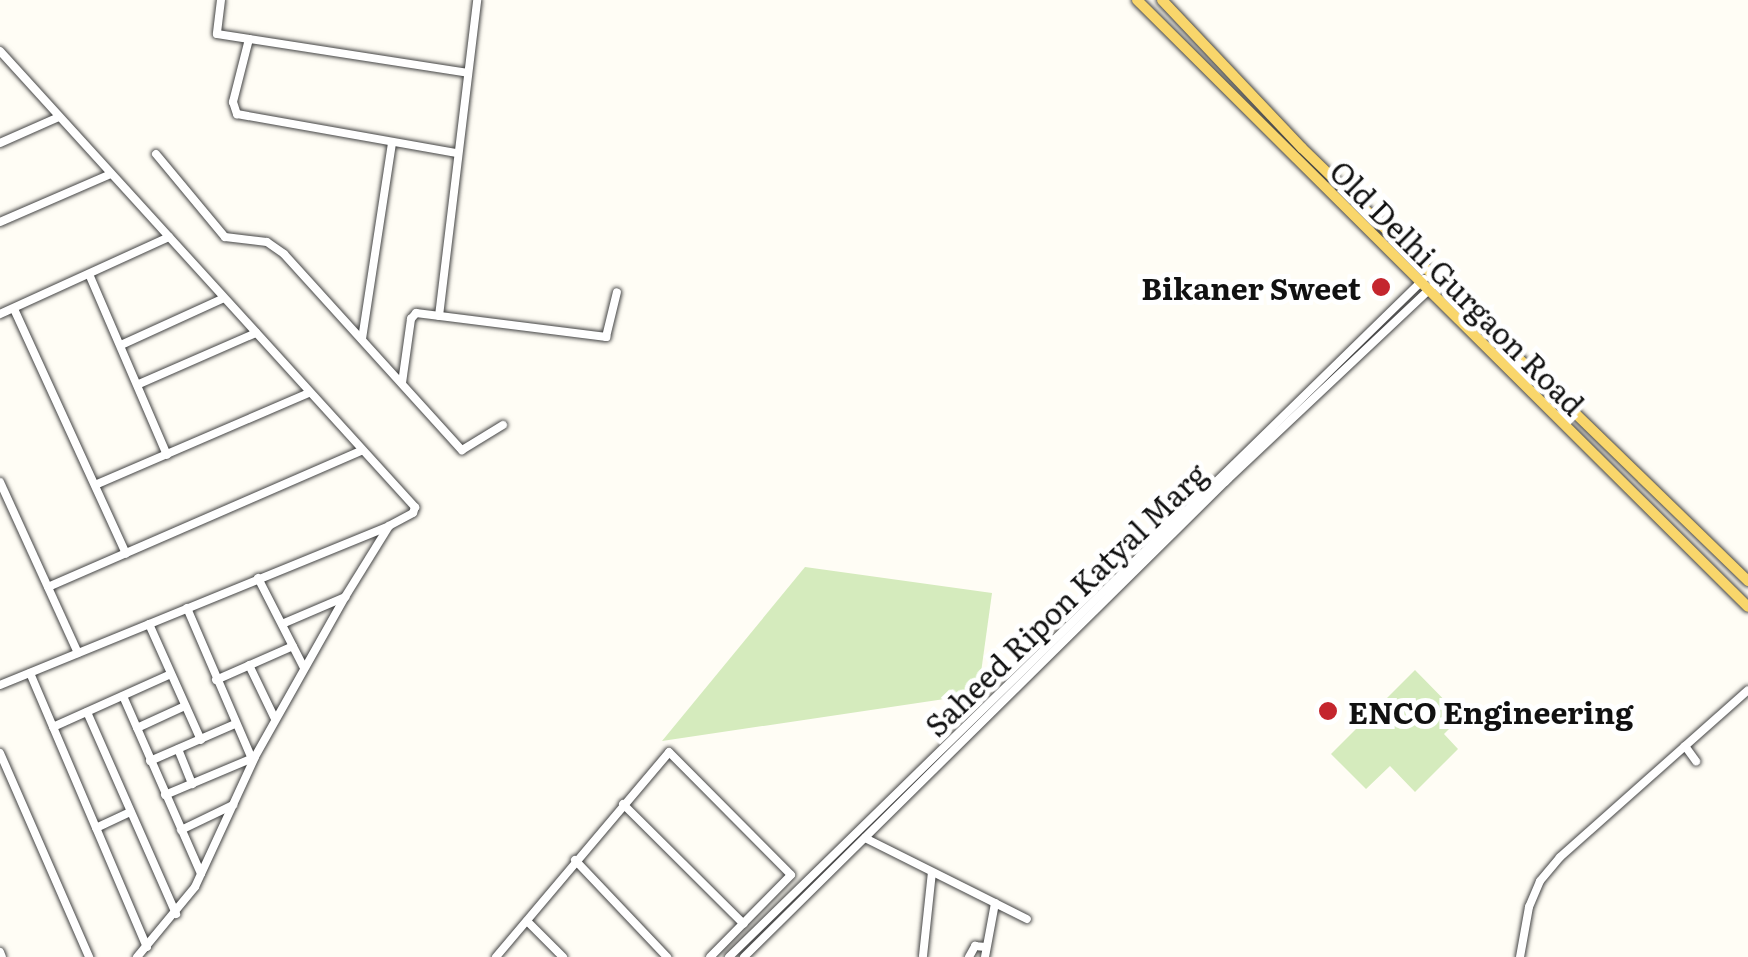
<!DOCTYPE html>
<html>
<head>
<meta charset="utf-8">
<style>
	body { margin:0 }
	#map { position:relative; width:1748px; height:957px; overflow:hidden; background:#fffdf5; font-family:Literata,serif }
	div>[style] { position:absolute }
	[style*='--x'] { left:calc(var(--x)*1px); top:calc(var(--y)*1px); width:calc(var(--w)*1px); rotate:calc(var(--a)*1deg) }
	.green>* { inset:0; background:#d5ebbd }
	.roads { filter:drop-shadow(0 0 2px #444) drop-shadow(0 0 2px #444) }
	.minor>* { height:8px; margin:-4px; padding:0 4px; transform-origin:4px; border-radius:4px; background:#fff }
	.major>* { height:10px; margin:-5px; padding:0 5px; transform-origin:5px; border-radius:5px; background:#f9d66b }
	.dots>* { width:28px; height:28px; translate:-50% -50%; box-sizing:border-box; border:5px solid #fff; border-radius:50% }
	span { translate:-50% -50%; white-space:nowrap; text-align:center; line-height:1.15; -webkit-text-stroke:10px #fff; paint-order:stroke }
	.poi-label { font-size:30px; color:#111; font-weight:700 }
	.right { translate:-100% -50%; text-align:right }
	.left { translate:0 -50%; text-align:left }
	.street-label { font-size:30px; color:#111 }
</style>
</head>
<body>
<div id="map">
	<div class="green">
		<i style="clip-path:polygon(805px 567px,992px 593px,978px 694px,662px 741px)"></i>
		<i style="clip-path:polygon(1415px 670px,1461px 717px,1444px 734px,1458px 749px,1415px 792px,1390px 766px,1366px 789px,1331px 754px)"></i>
	</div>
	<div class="roads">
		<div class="minor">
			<i style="--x:221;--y:0;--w:34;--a:97"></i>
			<i style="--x:217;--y:34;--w:254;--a:8.8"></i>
			<i style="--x:249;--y:39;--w:65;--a:104.3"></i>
			<i style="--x:233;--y:102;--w:13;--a:72"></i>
			<i style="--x:237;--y:114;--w:222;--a:10.1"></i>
			<i style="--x:0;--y:51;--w:617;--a:47.7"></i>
			<i style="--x:415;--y:507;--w:6;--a:108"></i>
			<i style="--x:413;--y:513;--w:27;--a:152"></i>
			<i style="--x:389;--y:526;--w:84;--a:121.8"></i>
			<i style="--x:345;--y:597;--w:184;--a:119.4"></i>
			<i style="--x:255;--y:757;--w:143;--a:114.8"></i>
			<i style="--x:195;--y:887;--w:91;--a:129.6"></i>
			<i style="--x:0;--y:143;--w:64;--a:-23.8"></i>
			<i style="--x:156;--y:154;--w:108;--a:50.3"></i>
			<i style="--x:225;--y:237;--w:42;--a:6.8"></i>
			<i style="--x:267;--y:242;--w:21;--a:35"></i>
			<i style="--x:284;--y:254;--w:265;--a:47.8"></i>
			<i style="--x:462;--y:450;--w:48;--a:-31.4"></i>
			<i style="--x:0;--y:222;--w:121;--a:-23.4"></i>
			<i style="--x:89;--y:274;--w:197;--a:66.7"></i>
			<i style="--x:14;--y:309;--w:269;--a:65.4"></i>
			<i style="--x:0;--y:314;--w:186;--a:-24.5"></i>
			<i style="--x:439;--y:316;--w:318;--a:-83.1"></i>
			<i style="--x:362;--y:339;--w:199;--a:-81.3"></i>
			<i style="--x:121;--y:345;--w:113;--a:-24.5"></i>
			<i style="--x:402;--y:383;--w:65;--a:-82"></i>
			<i style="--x:411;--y:319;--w:8;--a:-50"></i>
			<i style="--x:416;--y:313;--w:192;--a:7.2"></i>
			<i style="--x:606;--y:337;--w:46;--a:-76.3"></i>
			<i style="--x:139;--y:384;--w:128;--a:-23.6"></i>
			<i style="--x:0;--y:482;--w:188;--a:65.5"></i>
			<i style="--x:95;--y:485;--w:233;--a:-23.3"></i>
			<i style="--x:258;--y:578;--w:101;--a:62.9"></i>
			<i style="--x:48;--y:587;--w:341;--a:-23.5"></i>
			<i style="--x:187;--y:608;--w:164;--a:66.7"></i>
			<i style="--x:149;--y:624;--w:127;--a:65.9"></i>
			<i style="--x:282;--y:624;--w:69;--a:-23.2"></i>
			<i style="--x:249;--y:665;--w:60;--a:64.3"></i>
			<i style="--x:30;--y:673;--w:298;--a:66.9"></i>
			<i style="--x:216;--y:680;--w:84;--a:-23.8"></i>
			<i style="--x:0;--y:685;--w:420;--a:-22.2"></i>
			<i style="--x:123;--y:696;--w:194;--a:66.3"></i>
			<i style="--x:87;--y:712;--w:221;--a:66.2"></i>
			<i style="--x:53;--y:727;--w:129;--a:-24.2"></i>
			<i style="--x:137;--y:728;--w:53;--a:-24.6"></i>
			<i style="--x:1685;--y:746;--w:19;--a:54"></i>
			<i style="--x:178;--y:749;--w:38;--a:68"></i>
			<i style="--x:0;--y:753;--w:223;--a:66.4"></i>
			<i style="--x:150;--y:761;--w:93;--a:-23.5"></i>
			<i style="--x:165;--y:795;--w:95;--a:-22.8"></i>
			<i style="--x:623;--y:804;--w:170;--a:44.8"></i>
			<i style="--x:96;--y:828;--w:38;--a:-25"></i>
			<i style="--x:181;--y:830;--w:58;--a:-25.7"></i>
			<i style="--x:865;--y:838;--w:181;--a:26.6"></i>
			<i style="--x:575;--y:860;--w:134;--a:46.5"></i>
			<i style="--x:527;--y:921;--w:51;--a:45"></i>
			<i style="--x:0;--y:952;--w:5;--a:68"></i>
			<i style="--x:923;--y:956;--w:84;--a:-83.9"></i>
			<i style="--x:496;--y:957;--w:268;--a:-49.8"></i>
			<i style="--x:669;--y:752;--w:173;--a:45.2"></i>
			<i style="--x:791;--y:875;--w:115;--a:134.6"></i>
			<i style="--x:729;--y:957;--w:971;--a:-44.29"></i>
			<i style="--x:744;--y:957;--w:676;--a:-44.64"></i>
			<i style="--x:1225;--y:482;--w:284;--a:-43.3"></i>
			<i style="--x:969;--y:957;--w:13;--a:-61"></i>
			<i style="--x:975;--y:946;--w:11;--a:5"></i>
			<i style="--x:985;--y:957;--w:55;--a:-79.5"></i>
			<i style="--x:1520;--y:957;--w:51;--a:-79.8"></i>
			<i style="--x:1529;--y:907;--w:28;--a:-67"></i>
			<i style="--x:1540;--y:881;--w:31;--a:-50"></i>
			<i style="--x:1560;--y:857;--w:251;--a:-41.6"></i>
		</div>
		<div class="major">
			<i style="--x:1137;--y:0;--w:861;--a:44.81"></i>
			<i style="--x:1162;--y:0;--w:204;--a:46.6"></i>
			<i style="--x:1302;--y:148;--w:622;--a:44.15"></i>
		</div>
	</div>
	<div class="dots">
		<i style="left:1381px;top:287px;background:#c4262e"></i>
		<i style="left:1328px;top:711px;background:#c4262e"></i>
	</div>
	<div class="poi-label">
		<span class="right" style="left:1361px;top:287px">Bikaner Sweet</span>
		<span class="left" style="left:1348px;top:711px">ENCO Engineering</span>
	</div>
	<div class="street-label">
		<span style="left:1458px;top:287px;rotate:45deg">Old Delhi Gurgaon Road</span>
		<span style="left:1065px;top:599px;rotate:-44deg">Saheed Ripon Katyal Marg</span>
	</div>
</div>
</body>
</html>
